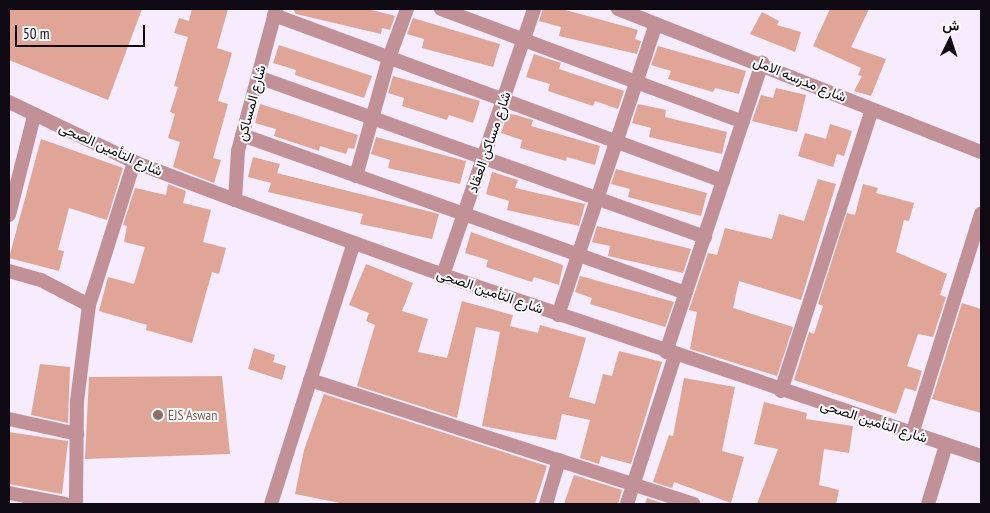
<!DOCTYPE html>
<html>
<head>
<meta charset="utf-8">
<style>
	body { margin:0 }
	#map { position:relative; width:990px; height:513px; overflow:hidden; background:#f6ecfd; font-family:"PT Sans Narrow",Vazirmatn,sans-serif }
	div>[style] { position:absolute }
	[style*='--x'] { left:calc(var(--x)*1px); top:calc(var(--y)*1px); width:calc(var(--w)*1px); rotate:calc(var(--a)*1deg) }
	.building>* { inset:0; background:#e0a597 }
	.minor>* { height:14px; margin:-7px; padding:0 7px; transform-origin:7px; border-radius:7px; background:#c29197 }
	.tertiary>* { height:14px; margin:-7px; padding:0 7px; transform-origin:7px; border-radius:7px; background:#c29197 }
	.dots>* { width:14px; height:14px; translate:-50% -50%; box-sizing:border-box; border:2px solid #fdfdfd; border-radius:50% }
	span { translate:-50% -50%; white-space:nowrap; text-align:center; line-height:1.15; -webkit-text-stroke:4px #fdfdfd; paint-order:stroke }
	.street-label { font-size:14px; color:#0e0912 }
	.education-label { font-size:14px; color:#785e54 }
	.left { translate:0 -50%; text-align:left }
	.frame { position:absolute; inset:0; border:10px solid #0e0912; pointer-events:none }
	.north { position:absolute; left:925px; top:15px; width:50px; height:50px; -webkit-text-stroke:4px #fdfdfd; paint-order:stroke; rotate:4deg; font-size:14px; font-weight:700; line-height:20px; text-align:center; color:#0e0912 }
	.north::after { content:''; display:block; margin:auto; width:18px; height:22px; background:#0e0912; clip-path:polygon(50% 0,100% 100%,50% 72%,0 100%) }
	.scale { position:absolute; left:15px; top:25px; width:130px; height:22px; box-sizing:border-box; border:2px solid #0e0912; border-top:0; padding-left:6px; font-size:15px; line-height:18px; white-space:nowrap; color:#0e0912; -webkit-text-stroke:4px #fdfdfd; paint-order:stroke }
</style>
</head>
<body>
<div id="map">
	<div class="building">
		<i style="clip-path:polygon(9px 9px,142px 9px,108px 100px,9px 60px)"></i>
		<i style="clip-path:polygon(192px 9px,228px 9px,217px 48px,232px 53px,218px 101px,228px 104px,213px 158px,221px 160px,214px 183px,173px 167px,180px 142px,168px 138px,175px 114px,170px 112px,178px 87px,174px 86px,188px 37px,174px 33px,179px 18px,189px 21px)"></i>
		<i style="clip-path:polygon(293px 9px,368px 9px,395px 16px,390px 30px,382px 28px,381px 34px,296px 14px)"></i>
		<i style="clip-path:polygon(543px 9px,562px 9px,638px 30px,635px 39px,641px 41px,637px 54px,559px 36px,561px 27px,539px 21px)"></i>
		<i style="clip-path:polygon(830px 9px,869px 9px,851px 47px,886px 59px,871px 96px,854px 91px,862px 76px,858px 75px,861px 68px,813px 46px)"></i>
		<i style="clip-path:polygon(762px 12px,779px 21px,777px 25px,801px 32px,795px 52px,750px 34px)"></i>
		<i style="clip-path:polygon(413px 18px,500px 44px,493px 67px,422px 48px,424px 39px,407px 34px)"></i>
		<i style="clip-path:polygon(279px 45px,372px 76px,364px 98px,295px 75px,296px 70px,273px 63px)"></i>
		<i style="clip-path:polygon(658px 46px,746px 71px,739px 94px,715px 88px,713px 92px,668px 79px,671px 71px,651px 65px)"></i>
		<i style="clip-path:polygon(534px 54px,561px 63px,559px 69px,624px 91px,618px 109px,595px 101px,593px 106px,548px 91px,550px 84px,526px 77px)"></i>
		<i style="clip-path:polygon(393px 76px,480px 101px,473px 123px,449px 115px,447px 120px,402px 106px,404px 98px,388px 93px)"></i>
		<i style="clip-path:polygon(776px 88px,806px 95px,797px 132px,752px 121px,761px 95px,773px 98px)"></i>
		<i style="clip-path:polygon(260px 104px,358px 135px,354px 149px,348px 148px,346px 154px,320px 146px,319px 151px,274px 136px,276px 129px,255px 123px)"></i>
		<i style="clip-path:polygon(638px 104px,666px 110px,665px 117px,727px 132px,722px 154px,649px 137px,651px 128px,632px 123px)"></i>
		<i style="clip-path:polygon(508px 113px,533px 120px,531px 126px,600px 146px,595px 165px,567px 157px,566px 161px,520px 148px,522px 140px,501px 133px)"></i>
		<i style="clip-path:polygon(830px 124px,852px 131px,844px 156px,837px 154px,833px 167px,798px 156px,805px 133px,826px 139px)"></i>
		<i style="clip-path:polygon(376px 137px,466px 161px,460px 184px,388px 168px,390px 160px,371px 154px)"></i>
		<i style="clip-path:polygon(41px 139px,123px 168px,107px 220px,69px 208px,58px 250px,64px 251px,59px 271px,9px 258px)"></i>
		<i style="clip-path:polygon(253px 157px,280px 164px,277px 173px,439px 214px,432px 239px,360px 224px,363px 214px,268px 192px,271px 183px,248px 177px)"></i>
		<i style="clip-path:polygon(616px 169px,707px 193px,701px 216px,628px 197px,630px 189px,611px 184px)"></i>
		<i style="clip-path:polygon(492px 172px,518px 180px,515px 188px,585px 204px,579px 226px,507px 210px,509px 201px,486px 194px)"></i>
		<i style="clip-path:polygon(818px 179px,836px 184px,801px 300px,739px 281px,733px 308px,793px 327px,777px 376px,690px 349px,697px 312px,689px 310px,708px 253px,717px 255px,725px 228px,772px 239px,779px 214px,804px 221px)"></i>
		<i style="clip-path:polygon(168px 184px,186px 191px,183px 203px,211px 210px,203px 242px,226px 248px,219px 274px,212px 272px,192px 343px,146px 330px,147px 325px,99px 311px,108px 277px,134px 284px,145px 247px,124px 242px,127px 226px,123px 225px,135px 188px,166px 195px)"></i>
		<i style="clip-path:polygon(863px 184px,878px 188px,876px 193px,914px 203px,909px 221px,904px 220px,896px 252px,947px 274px,940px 295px,946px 297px,933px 337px,918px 334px,907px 366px,922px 371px,916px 391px,905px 388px,896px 414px,794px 380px,809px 332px,814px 334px,823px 306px,818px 304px,847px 213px,855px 215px)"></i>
		<i style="clip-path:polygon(597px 226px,691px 249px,683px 273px,608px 256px,610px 246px,592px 242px)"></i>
		<i style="clip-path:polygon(471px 232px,563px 265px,559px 285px,534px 277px,532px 282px,486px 267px,488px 260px,465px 253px)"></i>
		<i style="clip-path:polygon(366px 264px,413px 283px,402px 311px,428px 319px,418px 352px,447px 358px,462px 301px,513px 315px,510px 326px,538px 333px,540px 325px,586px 338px,569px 397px,595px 404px,603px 374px,612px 376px,619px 351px,662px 362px,631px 464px,601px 456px,599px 464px,580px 458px,590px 420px,562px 414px,556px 440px,482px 426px,500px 332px,476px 327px,457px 418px,357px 386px,375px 325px,366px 321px,369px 313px,349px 305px)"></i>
		<i style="clip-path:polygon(580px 276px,674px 302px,665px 327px,590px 304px,592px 298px,575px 292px)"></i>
		<i style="clip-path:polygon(962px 303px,981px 309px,981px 413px,932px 399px)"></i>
		<i style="clip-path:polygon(254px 348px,275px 355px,273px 362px,286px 366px,282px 380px,248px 369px)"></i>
		<i style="clip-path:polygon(40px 364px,70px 367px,68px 423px,31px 415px)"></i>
		<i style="clip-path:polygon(222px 376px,230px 454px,85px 459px,89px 377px)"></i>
		<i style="clip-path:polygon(684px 378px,735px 387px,722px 451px,744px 457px,731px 503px,674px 482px,672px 488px,653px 482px,669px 435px,673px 436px)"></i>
		<i style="clip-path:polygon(324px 394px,547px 466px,535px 504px,345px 504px,295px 494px,304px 450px)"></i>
		<i style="clip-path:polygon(764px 402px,807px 413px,806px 419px,853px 426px,849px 453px,824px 449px,819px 485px,839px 490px,836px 504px,757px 504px,778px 449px,754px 444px)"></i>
		<i style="clip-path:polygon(9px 432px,68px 441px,62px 494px,9px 484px)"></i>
		<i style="clip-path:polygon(574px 475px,622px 490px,618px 504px,564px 504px)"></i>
		<i style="clip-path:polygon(647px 498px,665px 504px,645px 504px)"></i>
	</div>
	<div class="minor">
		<i style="--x:441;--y:9;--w:322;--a:20.5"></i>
		<i style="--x:618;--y:9;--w:390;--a:21.5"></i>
		<i style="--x:274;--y:15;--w:479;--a:20.3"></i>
		<i style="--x:258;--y:77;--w:475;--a:19.7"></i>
		<i style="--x:242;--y:135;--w:471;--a:19.6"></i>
		<i style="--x:356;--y:176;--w:123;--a:-74.4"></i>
		<i style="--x:389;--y:58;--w:52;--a:-69.8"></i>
		<i style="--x:235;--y:200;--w:49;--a:-86.5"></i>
		<i style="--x:238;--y:151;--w:147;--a:-75"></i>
		<i style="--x:9;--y:215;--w:102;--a:-75.8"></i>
		<i style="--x:9;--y:271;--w:33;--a:16"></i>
		<i style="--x:41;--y:280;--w:54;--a:27.5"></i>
		<i style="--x:89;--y:305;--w:97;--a:97.1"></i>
		<i style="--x:77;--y:401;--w:103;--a:90.6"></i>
		<i style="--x:443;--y:275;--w:281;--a:-71.1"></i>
		<i style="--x:89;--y:305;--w:150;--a:-72.5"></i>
		<i style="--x:558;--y:315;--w:307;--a:-71.4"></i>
		<i style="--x:666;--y:352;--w:305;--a:-71.6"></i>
		<i style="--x:310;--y:380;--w:403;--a:17.9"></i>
		<i style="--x:781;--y:391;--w:296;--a:-72.1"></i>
		<i style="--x:9;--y:419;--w:70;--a:12.4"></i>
		<i style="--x:912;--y:434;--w:231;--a:-72.6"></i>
		<i style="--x:9;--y:493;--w:57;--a:11.1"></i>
		<i style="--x:271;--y:504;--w:274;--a:-72.4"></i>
		<i style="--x:546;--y:504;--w:46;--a:-73.5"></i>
		<i style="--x:627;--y:504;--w:157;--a:-72.1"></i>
		<i style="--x:928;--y:504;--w:62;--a:-73"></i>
	</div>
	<div class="tertiary">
		<i style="--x:9;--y:102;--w:139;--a:25.6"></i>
		<i style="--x:134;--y:162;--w:108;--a:20.6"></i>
		<i style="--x:235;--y:200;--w:221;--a:19.8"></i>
		<i style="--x:443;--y:275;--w:568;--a:18.59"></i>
	</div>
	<div class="dots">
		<i style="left:158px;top:415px;background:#8d6e63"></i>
	</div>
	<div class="street-label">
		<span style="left:800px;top:79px;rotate:22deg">شارع مدرسه الامل</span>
		<span style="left:251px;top:103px;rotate:-75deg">شارع المساكن</span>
		<span style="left:489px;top:142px;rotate:-71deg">شارع مساكن العقاد</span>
		<span style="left:111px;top:149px;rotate:24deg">شارع التأمين الصحى</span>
		<span style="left:490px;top:291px;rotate:19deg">شارع التأمين الصحى</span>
		<span style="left:874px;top:421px;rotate:18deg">شارع التأمين الصحى</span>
	</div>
	<div class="education-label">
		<span class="left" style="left:168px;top:415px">EJS Aswan</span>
	</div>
	<div class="frame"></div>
	<div class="north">ش</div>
	<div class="scale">50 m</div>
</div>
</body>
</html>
